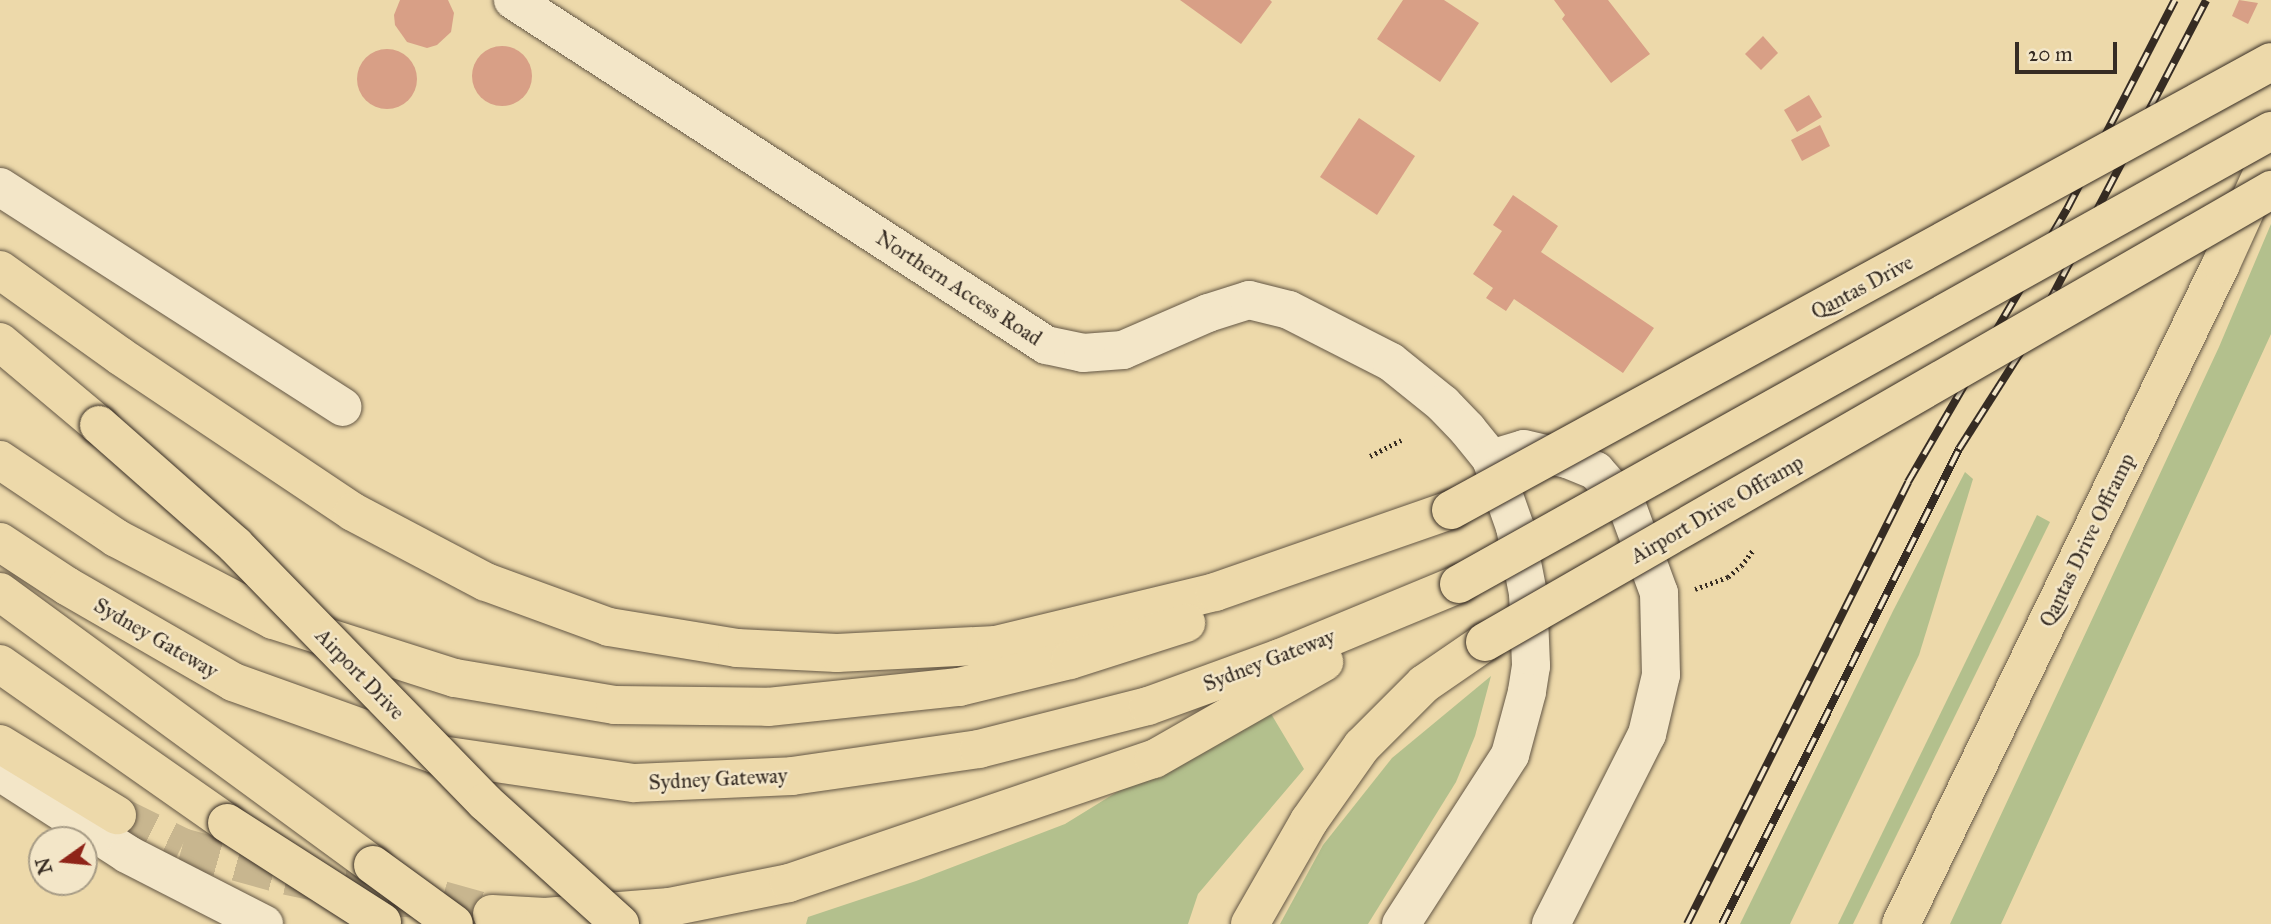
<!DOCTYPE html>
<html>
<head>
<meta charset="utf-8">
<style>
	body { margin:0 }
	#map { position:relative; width:2271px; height:924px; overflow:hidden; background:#edd9aa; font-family:"IM FELL Great Primer",serif }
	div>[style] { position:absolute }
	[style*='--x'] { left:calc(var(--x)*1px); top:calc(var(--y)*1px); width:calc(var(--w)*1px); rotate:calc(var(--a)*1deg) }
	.green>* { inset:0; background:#b3c08d }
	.building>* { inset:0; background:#d89f86 }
	.round { border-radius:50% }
	.highway-tunnel>* { height:38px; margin-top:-19px; transform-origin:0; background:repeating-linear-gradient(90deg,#c8b68f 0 38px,transparent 0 57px) }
	.path>* { height:4.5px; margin-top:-2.25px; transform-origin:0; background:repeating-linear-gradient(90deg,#362c23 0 2px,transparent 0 5.5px) }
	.roads { filter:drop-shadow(0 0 2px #645745) drop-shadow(0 0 2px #645745) }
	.minor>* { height:38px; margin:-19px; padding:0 19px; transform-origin:19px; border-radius:19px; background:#f3e6c8 }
	.highway>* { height:38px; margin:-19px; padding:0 19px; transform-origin:19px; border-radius:19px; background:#edd9aa }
	.rail>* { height:8px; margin-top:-4px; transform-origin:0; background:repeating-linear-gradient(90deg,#f3e6c8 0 16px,#362c23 0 32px); box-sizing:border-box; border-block:2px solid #362c23 }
	.bridges { filter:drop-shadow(0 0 2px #362c23) drop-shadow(0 0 2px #362c23) }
	.highway-bridge>* { height:38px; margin:-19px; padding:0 19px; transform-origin:19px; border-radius:19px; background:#edd9aa }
	span { translate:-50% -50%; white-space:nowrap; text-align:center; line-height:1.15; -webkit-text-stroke:5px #f3e6c8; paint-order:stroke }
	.street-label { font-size:21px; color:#362c23 }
	.north { position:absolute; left:28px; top:826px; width:70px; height:70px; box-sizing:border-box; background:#f3e6c8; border:2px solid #a79c86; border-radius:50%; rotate:255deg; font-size:19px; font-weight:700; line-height:28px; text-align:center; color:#362c23 }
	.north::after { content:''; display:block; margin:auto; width:24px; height:32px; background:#8f2418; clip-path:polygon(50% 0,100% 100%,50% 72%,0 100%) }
	.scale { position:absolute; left:2015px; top:42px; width:102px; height:32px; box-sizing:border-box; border:4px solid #362c23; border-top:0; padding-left:9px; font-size:21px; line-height:24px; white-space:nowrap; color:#362c23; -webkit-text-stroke:5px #f3e6c8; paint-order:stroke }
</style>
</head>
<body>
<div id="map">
	<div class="green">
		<i style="clip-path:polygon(2271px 224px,2271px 334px,2001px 924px,1950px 924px,2219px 347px)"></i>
		<i style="clip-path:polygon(1965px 472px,1973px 479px,1919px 655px,1790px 924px,1740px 924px,1893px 611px)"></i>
		<i style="clip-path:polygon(2037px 515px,2050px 522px,1853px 924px,1838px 924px)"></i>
		<i style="clip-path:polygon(1491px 676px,1475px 736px,1456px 782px,1368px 924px,1280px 924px,1323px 845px,1392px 758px)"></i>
		<i style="clip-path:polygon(1267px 707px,1304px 769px,1198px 894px,1188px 924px,806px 924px,808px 917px,916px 881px,1065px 824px,1151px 771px)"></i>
	</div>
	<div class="building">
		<i style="clip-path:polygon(400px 0,448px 0,454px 13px,451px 32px,437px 45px,427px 48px,407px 42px,395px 25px,394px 15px)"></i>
		<i style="clip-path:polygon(1180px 0,1270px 0,1272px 2px,1241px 44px)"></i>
		<i style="clip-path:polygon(1403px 0,1444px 0,1479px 23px,1440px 82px,1377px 39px)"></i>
		<i style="clip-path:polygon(1554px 0,1608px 0,1650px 54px,1611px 83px,1562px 19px,1565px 15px)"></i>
		<i style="clip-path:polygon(2239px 0,2258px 3px,2248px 24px,2232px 16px)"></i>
		<i style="clip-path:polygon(1763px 36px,1778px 53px,1761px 70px,1745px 54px)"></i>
		<i class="round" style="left:472px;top:46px;width:60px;height:60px"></i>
		<i class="round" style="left:357px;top:49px;width:60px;height:60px"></i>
		<i style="clip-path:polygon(1809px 95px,1822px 117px,1797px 132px,1784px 110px)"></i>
		<i style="clip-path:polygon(1359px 118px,1415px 156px,1377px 215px,1320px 177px)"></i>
		<i style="clip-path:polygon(1820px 125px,1830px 146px,1802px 161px,1791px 140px)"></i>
		<i style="clip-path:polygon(1513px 195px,1558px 226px,1541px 252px,1654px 328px,1623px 373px,1514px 299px,1506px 311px,1486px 298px,1493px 288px,1473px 274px,1502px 231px,1493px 225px)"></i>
	</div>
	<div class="highway-tunnel">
		<i style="--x:117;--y:815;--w:72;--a:26.2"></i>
		<i style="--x:182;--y:847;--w:109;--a:15.4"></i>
		<i style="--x:287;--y:876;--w:103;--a:11.7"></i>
		<i style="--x:388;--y:897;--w:54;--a:3.2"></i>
		<i style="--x:442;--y:900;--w:52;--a:15.6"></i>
	</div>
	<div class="path">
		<i style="--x:1370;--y:456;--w:35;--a:-27"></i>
		<i style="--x:1695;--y:589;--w:35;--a:-20"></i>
		<i style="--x:1728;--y:577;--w:17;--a:-40"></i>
		<i style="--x:1741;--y:566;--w:21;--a:-53"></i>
	</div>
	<div class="roads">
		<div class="minor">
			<i style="--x:513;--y:0;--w:635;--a:32.91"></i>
			<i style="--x:1046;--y:345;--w:38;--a:12"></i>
			<i style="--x:1083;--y:353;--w:40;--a:-4.3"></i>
			<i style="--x:1123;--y:350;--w:93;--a:-23.5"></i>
			<i style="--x:1208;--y:313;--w:43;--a:-17.6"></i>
			<i style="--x:1249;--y:300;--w:41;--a:14"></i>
			<i style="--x:1289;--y:310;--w:114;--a:27"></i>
			<i style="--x:1391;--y:362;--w:67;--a:38.9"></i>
			<i style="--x:1443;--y:404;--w:35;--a:46"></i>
			<i style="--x:1467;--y:429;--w:38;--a:51"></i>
			<i style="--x:1491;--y:459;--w:72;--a:70.6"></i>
			<i style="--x:1515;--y:527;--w:67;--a:78.9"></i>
			<i style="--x:1528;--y:593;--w:73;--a:87.6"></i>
			<i style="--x:1531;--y:666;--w:26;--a:99"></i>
			<i style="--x:1527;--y:692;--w:65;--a:105.1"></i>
			<i style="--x:1510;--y:755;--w:201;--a:122.8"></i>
			<i style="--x:0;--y:187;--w:407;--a:32.7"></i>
			<i style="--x:1491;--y:459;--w:34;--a:-17"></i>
			<i style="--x:1524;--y:449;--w:44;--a:13.1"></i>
			<i style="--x:1567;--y:459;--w:31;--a:22"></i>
			<i style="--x:1596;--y:471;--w:47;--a:48.5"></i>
			<i style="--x:1627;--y:506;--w:93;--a:69.8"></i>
			<i style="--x:1659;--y:593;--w:82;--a:88.6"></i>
			<i style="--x:1661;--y:675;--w:61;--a:103.3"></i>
			<i style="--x:1647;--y:734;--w:213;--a:116.8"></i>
			<i style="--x:0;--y:772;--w:151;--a:32.8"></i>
			<i style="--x:127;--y:854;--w:154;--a:27.1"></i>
		</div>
		<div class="highway">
			<i style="--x:0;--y:270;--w:148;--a:35.6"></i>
			<i style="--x:120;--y:356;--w:280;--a:33.8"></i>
			<i style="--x:353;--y:512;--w:150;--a:27.8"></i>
			<i style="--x:486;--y:582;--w:131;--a:20.1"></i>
			<i style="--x:609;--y:627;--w:130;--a:9.3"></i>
			<i style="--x:737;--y:648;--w:100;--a:2.9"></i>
			<i style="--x:837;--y:653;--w:159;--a:-2.9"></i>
			<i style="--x:996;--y:645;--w:225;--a:-13.6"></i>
			<i style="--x:1215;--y:592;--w:250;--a:-19.2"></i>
			<i style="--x:0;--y:342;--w:129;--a:40"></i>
			<i style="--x:0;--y:460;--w:140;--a:33.9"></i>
			<i style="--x:116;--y:538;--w:177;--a:27.6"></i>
			<i style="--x:273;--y:620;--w:191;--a:17.7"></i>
			<i style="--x:455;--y:678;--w:162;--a:9.6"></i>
			<i style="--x:615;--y:705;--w:153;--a:0.7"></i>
			<i style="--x:768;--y:707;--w:192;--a:-6"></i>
			<i style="--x:959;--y:687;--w:114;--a:-13.7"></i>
			<i style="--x:1070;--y:660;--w:122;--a:-17.7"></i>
			<i style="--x:0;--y:542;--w:80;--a:33.3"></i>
			<i style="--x:67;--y:586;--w:192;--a:30"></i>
			<i style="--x:233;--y:682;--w:214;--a:19.7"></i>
			<i style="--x:434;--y:754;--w:202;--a:8.3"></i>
			<i style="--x:634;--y:783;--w:158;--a:-2.5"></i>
			<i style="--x:792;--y:776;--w:189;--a:-8.2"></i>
			<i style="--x:979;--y:749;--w:174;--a:-14.3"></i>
			<i style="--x:1148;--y:706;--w:140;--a:-20"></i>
			<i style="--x:1280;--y:658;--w:194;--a:-22.5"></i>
			<i style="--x:0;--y:592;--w:462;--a:36.2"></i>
			<i style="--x:0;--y:664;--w:277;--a:35"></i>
			<i style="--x:0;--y:744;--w:137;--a:31.3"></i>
			<i style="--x:492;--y:914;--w:53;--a:3.2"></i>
			<i style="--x:545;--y:917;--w:125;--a:-4.6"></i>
			<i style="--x:670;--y:907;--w:121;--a:-11.4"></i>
			<i style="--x:789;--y:883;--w:385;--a:-18.8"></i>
			<i style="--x:1154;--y:759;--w:196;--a:-29.7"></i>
			<i style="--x:1250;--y:924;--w:119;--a:-60.2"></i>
			<i style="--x:1309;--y:821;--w:92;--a:-54.8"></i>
			<i style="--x:1362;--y:746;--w:88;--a:-45"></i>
			<i style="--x:1424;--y:684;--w:74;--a:-34.5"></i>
			<i style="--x:1901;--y:924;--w:733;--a:-64.13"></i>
			<i style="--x:2221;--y:264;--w:121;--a:-65.6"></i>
		</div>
	</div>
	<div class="rail">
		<i style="--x:1687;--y:924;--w:494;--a:-63.4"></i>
		<i style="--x:1908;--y:482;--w:316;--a:-59.8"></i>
		<i style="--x:2067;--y:209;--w:235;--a:-62.7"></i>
		<i style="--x:1722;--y:924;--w:531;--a:-63.48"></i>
		<i style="--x:1959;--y:449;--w:138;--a:-57.5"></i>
		<i style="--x:2033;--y:333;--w:375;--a:-62.5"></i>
	</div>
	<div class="bridges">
		<div class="highway-bridge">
			<i style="--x:99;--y:425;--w:181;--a:41.4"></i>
			<i style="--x:235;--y:545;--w:359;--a:45.8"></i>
			<i style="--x:485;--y:802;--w:182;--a:42.1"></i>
			<i style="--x:1451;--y:510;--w:934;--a:-28.65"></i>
			<i style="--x:1459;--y:584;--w:930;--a:-29.16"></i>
			<i style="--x:1485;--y:642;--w:907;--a:-29.9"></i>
			<i style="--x:227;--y:823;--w:184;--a:32.6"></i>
			<i style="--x:373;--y:865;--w:100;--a:36.1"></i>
		</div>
	</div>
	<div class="street-label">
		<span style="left:1862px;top:287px;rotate:-28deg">Qantas Drive</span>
		<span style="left:959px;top:288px;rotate:33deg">Northern Access Road</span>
		<span style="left:1717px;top:509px;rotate:-30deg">Airport Drive Offramp</span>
		<span style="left:2087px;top:540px;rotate:-64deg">Qantas Drive Offramp</span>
		<span style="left:156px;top:638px;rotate:30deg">Sydney Gateway</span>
		<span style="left:1269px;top:660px;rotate:-21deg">Sydney Gateway</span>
		<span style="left:360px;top:674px;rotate:46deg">Airport Drive</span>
		<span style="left:718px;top:779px;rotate:-3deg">Sydney Gateway</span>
	</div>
	<div class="north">N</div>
	<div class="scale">20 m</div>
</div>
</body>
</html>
